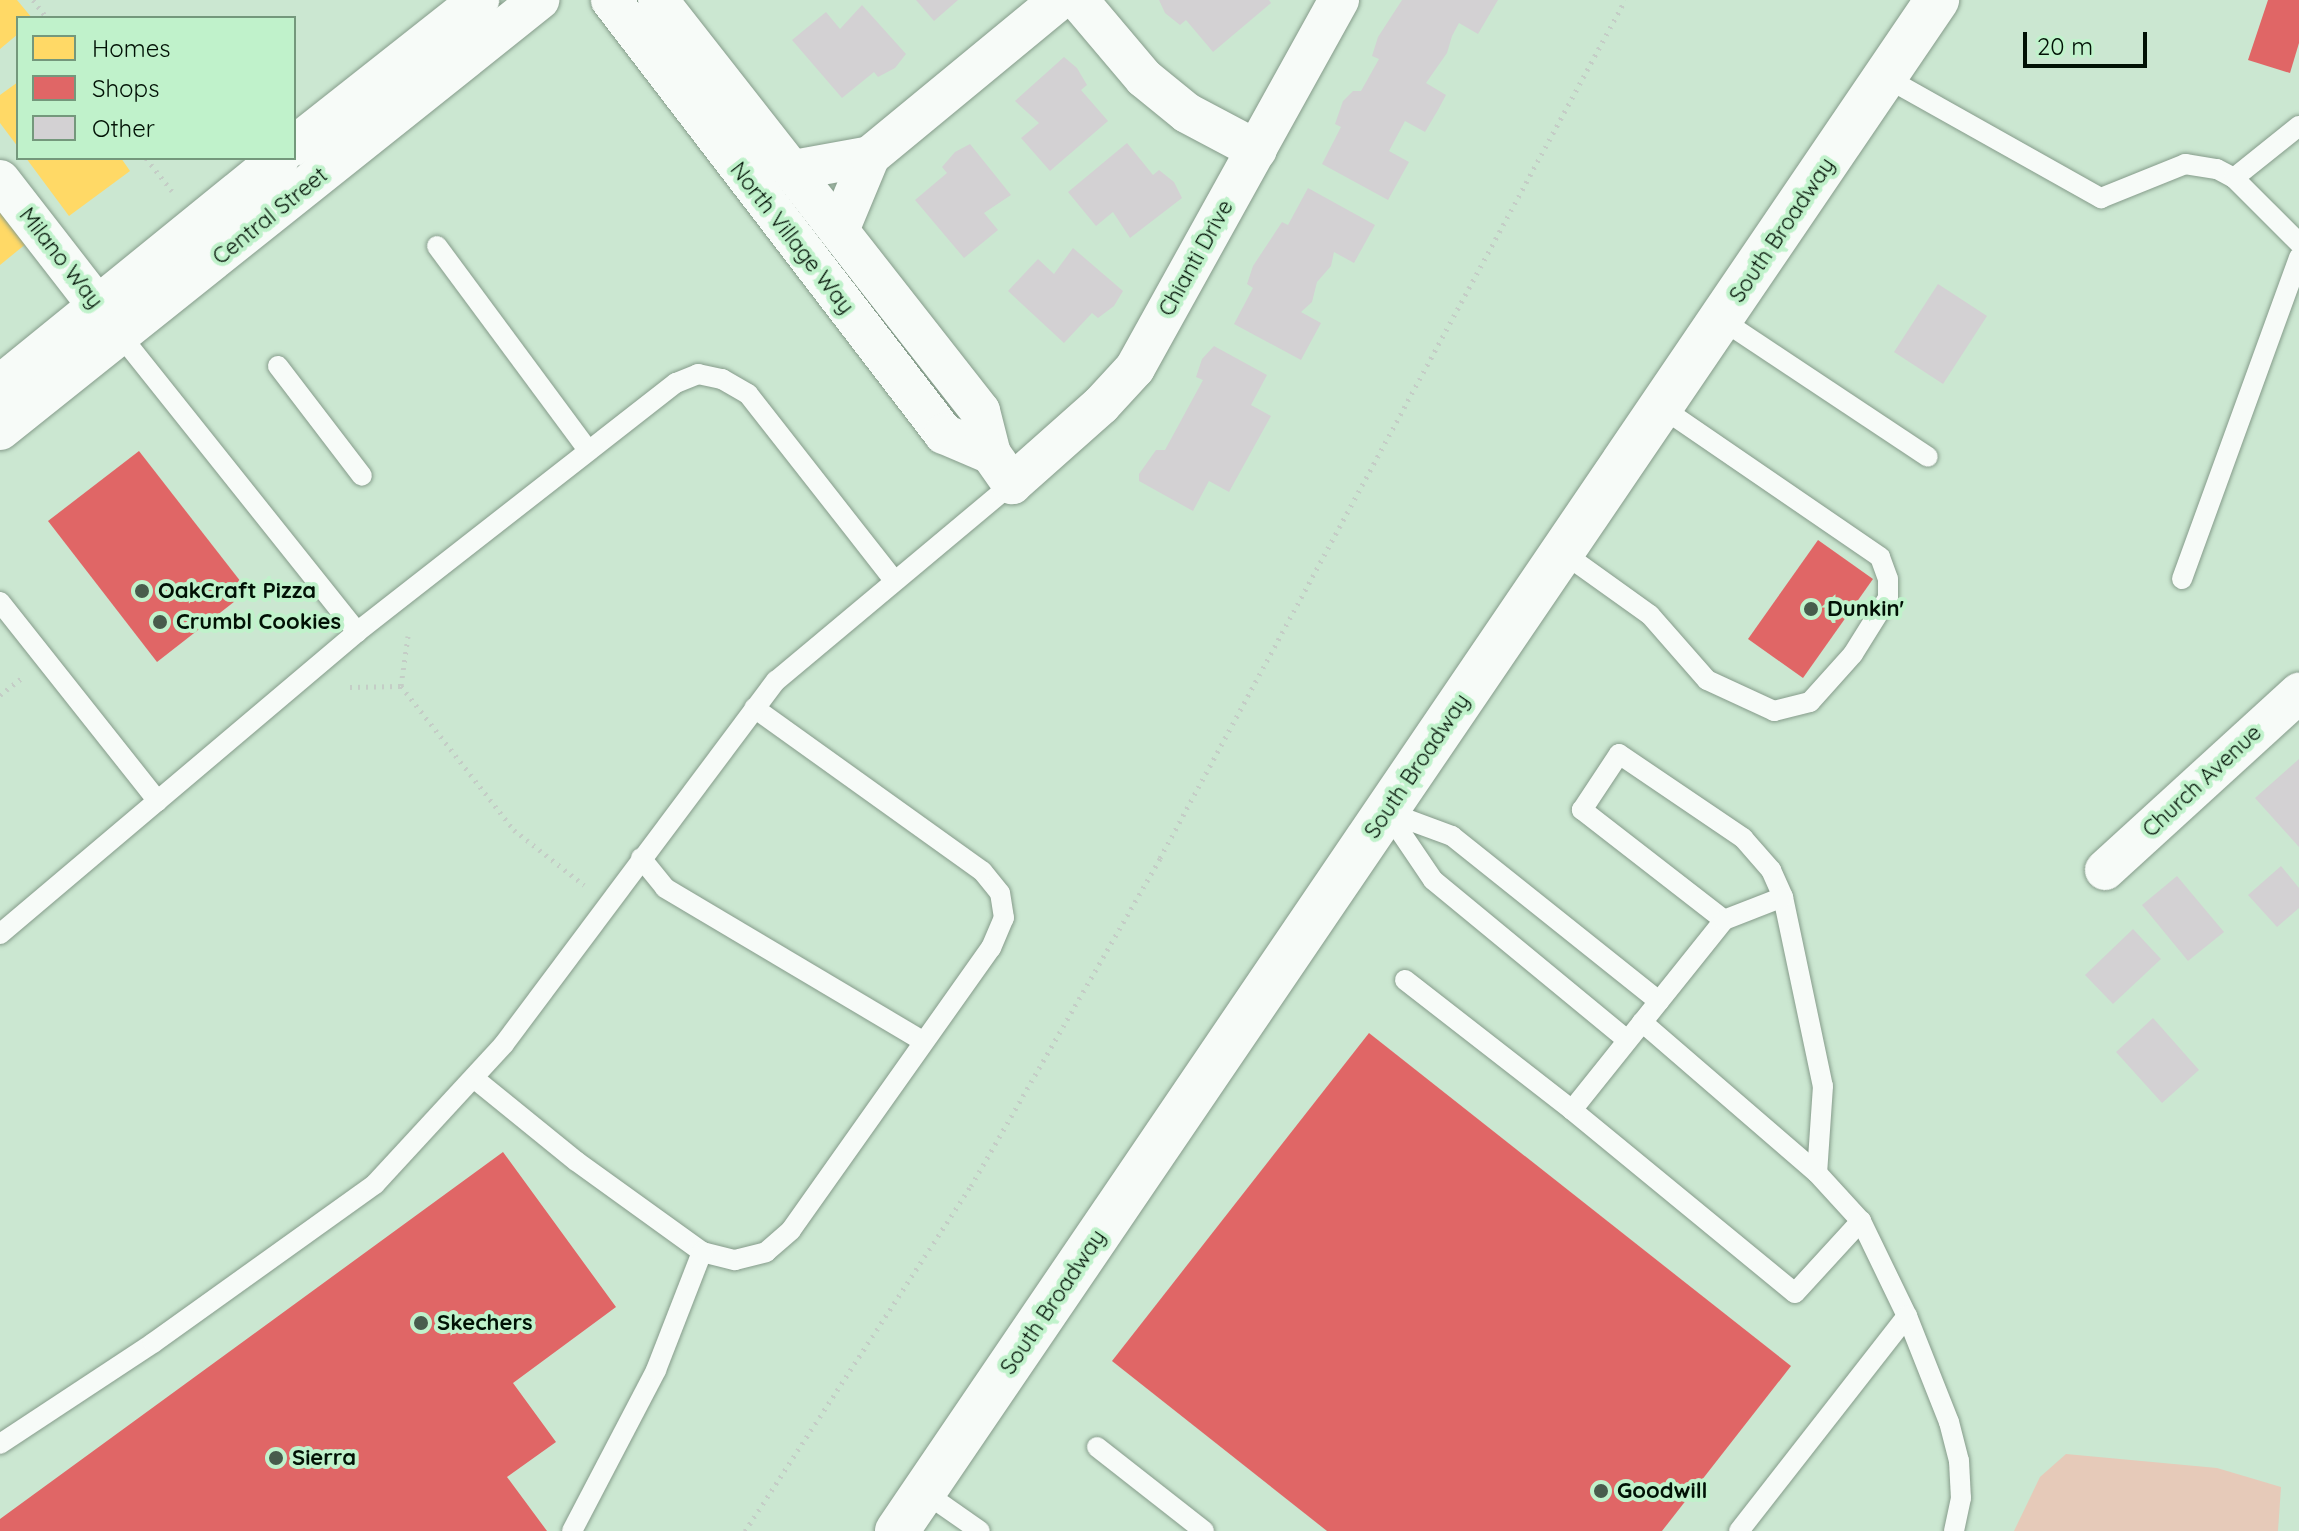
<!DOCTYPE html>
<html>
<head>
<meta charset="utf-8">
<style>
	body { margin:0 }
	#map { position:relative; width:2299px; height:1531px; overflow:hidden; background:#cbe7d1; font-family:Quicksand,sans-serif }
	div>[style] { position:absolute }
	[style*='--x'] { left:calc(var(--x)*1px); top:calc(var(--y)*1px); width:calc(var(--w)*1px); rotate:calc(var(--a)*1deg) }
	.green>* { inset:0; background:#e6cab9 }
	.homes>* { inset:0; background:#ffd966 }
	.shops>* { inset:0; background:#e06666 }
	.building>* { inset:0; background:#d3d1d3 }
	.path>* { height:5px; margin-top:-2.5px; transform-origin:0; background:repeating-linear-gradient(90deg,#c4cdc6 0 2px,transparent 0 8px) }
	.roads { filter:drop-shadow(0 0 2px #869c8b) drop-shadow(0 0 2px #869c8b) }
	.service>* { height:20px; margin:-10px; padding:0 10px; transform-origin:10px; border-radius:10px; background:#f7fbf8 }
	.minor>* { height:40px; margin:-20px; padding:0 20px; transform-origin:20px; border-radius:20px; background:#f7fbf8 }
	.primary>* { height:44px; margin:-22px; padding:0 22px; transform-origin:22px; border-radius:22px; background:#f7fbf8 }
	.dots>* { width:22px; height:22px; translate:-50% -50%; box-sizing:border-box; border:4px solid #c0f2cb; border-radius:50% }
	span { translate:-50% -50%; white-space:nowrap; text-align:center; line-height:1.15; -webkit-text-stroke:8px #c0f2cb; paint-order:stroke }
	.street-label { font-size:22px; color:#011105 }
	.poi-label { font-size:22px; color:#011105; font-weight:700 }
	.left { translate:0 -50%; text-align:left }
	.legend { position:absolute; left:16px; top:16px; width:280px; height:144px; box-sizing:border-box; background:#c0f2cb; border:2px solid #74987c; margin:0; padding:10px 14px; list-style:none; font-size:24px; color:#011105 }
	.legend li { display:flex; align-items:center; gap:16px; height:40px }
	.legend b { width:40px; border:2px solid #74987c }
	.scale { position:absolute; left:2023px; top:32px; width:124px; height:36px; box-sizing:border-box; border:4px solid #011105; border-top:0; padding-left:10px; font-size:24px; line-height:28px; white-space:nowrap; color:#011105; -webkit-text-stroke:6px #c0f2cb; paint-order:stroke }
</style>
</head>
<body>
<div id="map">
	<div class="green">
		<i style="clip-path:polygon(2066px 1454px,2217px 1468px,2281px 1487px,2278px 1531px,2014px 1531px,2040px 1477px)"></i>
	</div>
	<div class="homes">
		<i style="clip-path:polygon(0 0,17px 0,32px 18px,18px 18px,18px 34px,0 49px)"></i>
		<i style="clip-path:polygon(18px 82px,18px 147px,0 123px,0 95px)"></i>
		<i style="clip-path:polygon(26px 158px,121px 158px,130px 171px,69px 216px)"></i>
		<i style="clip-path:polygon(0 208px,27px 243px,0 265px)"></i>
	</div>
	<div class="shops">
		<i style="clip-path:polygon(2268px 0,2299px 0,2299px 43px,2290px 73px,2248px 60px)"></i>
		<i style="clip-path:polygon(139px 451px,248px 591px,157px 662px,48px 521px)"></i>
		<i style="clip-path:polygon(1818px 540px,1873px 579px,1803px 678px,1748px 639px)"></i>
		<i style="clip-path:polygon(1369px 1033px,1791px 1366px,1662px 1531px,1327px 1531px,1112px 1361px)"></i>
		<i style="clip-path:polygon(503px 1152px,616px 1307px,513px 1383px,556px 1442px,507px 1477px,547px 1531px,0 1531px,0 1519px)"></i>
	</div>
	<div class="building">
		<i style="clip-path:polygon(916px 0,958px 0,934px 21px)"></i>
		<i style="clip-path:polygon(1159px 0,1269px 0,1271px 3px,1213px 52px,1186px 20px,1180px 25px,1165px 13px)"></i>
		<i style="clip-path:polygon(1402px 0,1498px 0,1478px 34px,1459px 23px,1452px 36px,1447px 53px,1426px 83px,1446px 95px,1438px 110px,1425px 132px,1405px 121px,1389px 151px,1409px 162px,1388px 200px,1322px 164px,1341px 127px,1335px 124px,1343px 101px,1353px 91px,1361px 91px,1379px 59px,1372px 56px,1378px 37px)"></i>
		<i style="clip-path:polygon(862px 5px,906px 54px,895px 68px,878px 77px,874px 72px,842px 98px,792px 40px,826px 12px,840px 29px)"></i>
		<i style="clip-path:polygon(1064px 57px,1077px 68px,1087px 85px,1081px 90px,1108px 121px,1050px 171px,1021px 138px,1039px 123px,1015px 101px)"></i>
		<i style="clip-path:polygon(1127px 143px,1153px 175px,1159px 170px,1174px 182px,1182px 198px,1130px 238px,1113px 212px,1096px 226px,1068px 192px)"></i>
		<i style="clip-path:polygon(970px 144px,1011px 195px,984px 213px,998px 230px,964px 258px,915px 200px,947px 173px,942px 167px,955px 152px)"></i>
		<i style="clip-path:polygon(1308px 188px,1375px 225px,1354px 263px,1334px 252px,1331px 266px,1317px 282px,1312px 302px,1301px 312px,1321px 323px,1301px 360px,1234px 324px,1253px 288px,1247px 284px,1253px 266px,1282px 222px,1288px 225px)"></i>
		<i style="clip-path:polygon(1073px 248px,1123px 291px,1114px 306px,1098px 318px,1092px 313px,1064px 343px,1008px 291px,1038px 259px,1054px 274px)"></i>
		<i style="clip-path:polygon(1938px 284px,1987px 316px,1943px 384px,1894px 352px)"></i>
		<i style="clip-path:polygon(1214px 346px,1267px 375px,1251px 405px,1271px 416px,1229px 492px,1209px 481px,1193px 511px,1139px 481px,1139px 474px,1156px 450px,1165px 450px,1203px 380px,1196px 377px,1202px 359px)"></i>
		<i style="clip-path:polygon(2299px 759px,2299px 847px,2255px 798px)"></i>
		<i style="clip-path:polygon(2281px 866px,2299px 888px,2299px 908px,2277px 927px,2248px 895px)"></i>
		<i style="clip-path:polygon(2177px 876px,2224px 932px,2188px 961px,2142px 905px)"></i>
		<i style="clip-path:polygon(2133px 929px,2161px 959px,2113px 1004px,2085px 975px)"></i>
		<i style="clip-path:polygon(2153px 1018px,2199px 1070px,2162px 1103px,2116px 1052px)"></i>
	</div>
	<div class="path">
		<i style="--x:33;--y:0;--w:23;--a:52"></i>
		<i style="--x:146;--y:158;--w:42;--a:51.8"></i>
		<i style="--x:408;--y:636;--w:50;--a:98"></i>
		<i style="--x:401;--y:686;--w:183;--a:51.9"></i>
		<i style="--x:514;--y:830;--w:89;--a:38.2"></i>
		<i style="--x:350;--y:687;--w:51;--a:-1.1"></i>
		<i style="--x:0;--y:695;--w:28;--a:-38"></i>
		<i style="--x:745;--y:1531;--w:412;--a:-56.8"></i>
		<i style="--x:971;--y:1186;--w:379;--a:-60"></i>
		<i style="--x:1160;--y:858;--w:976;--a:-61.54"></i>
	</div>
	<div class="roads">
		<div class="service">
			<i style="--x:1885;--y:77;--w:248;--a:29.3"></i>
			<i style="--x:2101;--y:198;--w:91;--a:-22"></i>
			<i style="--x:2185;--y:164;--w:32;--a:9"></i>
			<i style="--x:2217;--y:169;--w:19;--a:28"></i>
			<i style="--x:2234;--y:178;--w:92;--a:45"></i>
			<i style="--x:2234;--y:178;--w:83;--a:-38.7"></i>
			<i style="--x:437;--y:246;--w:252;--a:53.5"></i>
			<i style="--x:1722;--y:320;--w:247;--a:33.6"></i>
			<i style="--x:121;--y:336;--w:379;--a:51.4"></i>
			<i style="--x:278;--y:366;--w:138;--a:52.6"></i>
			<i style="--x:1562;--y:552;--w:108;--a:35.6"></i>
			<i style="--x:1650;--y:615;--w:86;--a:48.8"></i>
			<i style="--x:1707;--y:680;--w:74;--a:24.8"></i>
			<i style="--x:1774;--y:711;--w:37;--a:-14"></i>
			<i style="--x:1810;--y:702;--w:64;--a:-48.1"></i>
			<i style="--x:1853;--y:654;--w:66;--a:-58"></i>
			<i style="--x:1888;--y:598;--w:19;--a:-90"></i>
			<i style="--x:1888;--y:579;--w:23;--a:-110"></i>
			<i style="--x:1880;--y:557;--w:265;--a:-145.6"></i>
			<i style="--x:2182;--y:579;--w:342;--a:-70"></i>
			<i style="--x:0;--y:602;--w:254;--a:51.6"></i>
			<i style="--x:1387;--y:812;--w:82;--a:55.9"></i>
			<i style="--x:1433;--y:880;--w:251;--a:39.5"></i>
			<i style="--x:1387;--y:812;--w:69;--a:20.3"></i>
			<i style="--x:1452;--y:836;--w:265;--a:38.6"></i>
			<i style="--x:641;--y:858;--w:38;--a:51"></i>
			<i style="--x:665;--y:888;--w:298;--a:30.7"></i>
			<i style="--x:1724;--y:920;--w:180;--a:-142.2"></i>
			<i style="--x:1582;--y:810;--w:67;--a:-56.5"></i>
			<i style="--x:1619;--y:754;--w:150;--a:34.1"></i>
			<i style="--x:1743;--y:838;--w:43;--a:48.8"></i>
			<i style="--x:1771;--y:870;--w:30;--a:66"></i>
			<i style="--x:1783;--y:897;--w:193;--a:78.1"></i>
			<i style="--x:1823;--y:1086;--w:87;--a:93.9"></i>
			<i style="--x:0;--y:934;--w:468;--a:-40.2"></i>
			<i style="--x:357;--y:632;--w:405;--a:-38"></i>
			<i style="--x:676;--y:383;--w:24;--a:-22"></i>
			<i style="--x:698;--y:374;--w:25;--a:12"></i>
			<i style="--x:722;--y:379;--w:30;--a:30"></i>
			<i style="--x:748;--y:394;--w:236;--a:51.9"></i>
			<i style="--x:1405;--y:980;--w:212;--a:37.9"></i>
			<i style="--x:1572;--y:1110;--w:243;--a:-51.3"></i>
			<i style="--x:1724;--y:920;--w:63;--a:-21.3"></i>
			<i style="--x:1642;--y:1022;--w:231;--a:40.8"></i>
			<i style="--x:1817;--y:1173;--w:65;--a:47.5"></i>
			<i style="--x:1861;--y:1221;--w:106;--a:64.2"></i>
			<i style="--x:1907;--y:1316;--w:114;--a:68.4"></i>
			<i style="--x:1949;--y:1422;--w:40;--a:75.6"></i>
			<i style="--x:1959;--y:1461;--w:37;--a:87"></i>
			<i style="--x:1961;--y:1498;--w:34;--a:102"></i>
			<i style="--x:475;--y:1079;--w:130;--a:39.1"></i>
			<i style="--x:576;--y:1161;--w:155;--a:35.8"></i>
			<i style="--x:702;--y:1252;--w:34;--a:14"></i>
			<i style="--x:735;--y:1260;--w:32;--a:-14"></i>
			<i style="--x:766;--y:1252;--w:33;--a:-41"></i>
			<i style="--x:791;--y:1230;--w:346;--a:-54.7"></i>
			<i style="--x:991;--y:948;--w:33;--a:-67"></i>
			<i style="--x:1004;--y:918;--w:25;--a:-99"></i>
			<i style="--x:1000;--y:893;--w:28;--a:-129"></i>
			<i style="--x:982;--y:871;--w:280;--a:-144.4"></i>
			<i style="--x:1572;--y:1110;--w:288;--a:39.4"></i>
			<i style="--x:1795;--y:1293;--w:98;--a:-47.5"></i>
			<i style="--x:0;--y:1444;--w:183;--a:-33.4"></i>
			<i style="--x:153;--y:1343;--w:273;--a:-35.6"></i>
			<i style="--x:375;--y:1184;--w:190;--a:-47.3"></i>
			<i style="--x:504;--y:1044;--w:454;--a:-53.2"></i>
			<i style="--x:776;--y:681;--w:307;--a:-39.9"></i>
			<i style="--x:1097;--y:1447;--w:136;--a:38.1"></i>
			<i style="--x:924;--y:1492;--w:68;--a:34.9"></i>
			<i style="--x:572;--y:1531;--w:182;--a:-62.4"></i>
			<i style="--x:656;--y:1370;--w:127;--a:-68.7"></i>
			<i style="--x:1739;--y:1531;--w:273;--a:-52"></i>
		</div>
		<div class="minor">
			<i style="--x:611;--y:0;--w:547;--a:52.5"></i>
			<i style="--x:944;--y:434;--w:51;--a:23.1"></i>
			<i style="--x:658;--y:0;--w:522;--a:51.92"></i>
			<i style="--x:980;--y:411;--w:44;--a:75.7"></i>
			<i style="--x:991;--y:454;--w:37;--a:55"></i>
			<i style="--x:1012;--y:484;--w:119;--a:-41.6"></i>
			<i style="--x:1101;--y:405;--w:50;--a:-47.4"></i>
			<i style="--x:1135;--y:368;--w:421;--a:-61"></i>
			<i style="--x:1078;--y:0;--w:102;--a:49.8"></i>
			<i style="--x:1144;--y:78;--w:55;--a:39.1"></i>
			<i style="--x:1187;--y:113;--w:79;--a:27.9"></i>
			<i style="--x:294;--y:146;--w:236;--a:-38.3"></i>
			<i style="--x:794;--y:170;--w:77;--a:-10.4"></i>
			<i style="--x:0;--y:180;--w:186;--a:52.2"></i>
			<i style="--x:840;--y:228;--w:78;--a:-67.4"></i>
			<i style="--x:870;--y:156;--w:245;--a:-39.5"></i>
			<i style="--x:0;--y:385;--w:360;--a:-39.1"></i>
			<i style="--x:0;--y:430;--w:690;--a:-38.58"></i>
			<i style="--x:2105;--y:870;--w:263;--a:-42.4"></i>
		</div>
		<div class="primary">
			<i style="--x:897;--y:1531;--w:1851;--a:-55.81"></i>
		</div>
	</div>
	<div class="dots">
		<i style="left:142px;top:591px;background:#485c4c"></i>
		<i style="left:1811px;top:609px;background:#485c4c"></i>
		<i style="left:160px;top:622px;background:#485c4c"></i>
		<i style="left:421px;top:1323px;background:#485c4c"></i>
		<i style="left:276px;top:1458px;background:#485c4c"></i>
		<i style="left:1601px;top:1491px;background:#485c4c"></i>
	</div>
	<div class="street-label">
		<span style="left:270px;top:216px;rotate:-39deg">Central Street</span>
		<span style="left:1782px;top:230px;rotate:-56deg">South Broadway</span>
		<span style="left:792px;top:238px;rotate:52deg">North Village Way</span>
		<span style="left:61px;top:258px;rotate:52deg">Milano Way</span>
		<span style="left:1196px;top:258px;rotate:-61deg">Chianti Drive</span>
		<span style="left:1417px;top:766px;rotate:-56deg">South Broadway</span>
		<span style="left:2202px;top:781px;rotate:-43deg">Church Avenue</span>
		<span style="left:1053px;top:1302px;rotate:-56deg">South Broadway</span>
	</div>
	<div class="poi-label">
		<span class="left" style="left:158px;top:591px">OakCraft Pizza</span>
		<span class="left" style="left:1827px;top:609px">Dunkin'</span>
		<span class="left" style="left:176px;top:622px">Crumbl Cookies</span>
		<span class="left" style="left:437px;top:1323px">Skechers</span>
		<span class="left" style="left:292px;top:1458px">Sierra</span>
		<span class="left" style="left:1617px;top:1491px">Goodwill</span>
	</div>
	<ul class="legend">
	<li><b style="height:22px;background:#ffd966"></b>Homes</li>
	<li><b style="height:22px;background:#e06666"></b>Shops</li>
	<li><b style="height:22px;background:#d3d1d3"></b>Other</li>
	</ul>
	<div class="scale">20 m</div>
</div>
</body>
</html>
